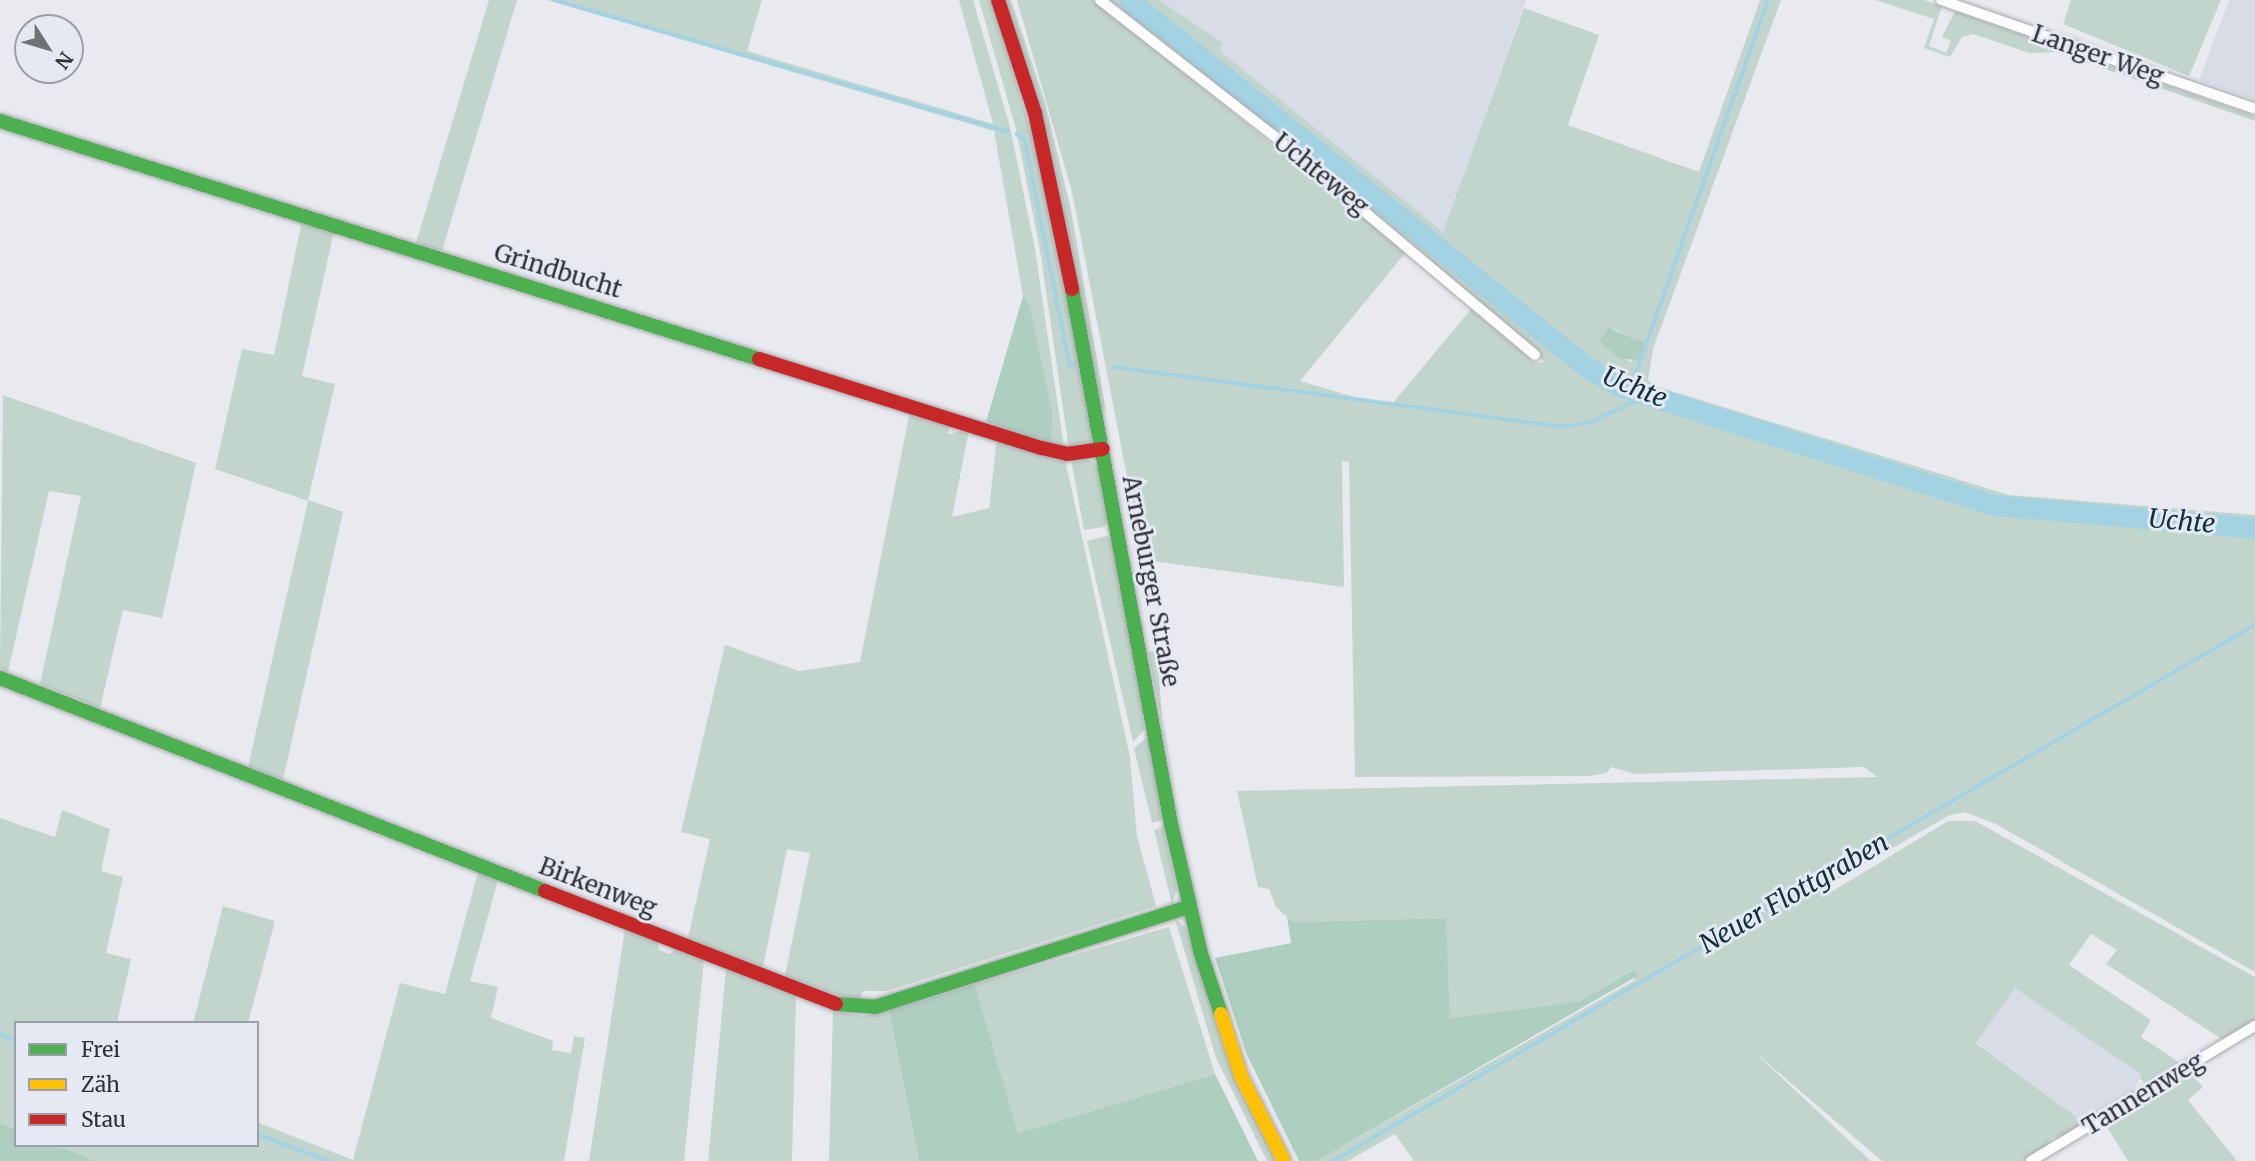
<!DOCTYPE html>
<html>
<head>
<meta charset="utf-8">
<style>
	body { margin:0 }
	#map { position:relative; width:2255px; height:1161px; overflow:hidden; background:#e8eaf0; font-family:Merriweather,serif }
	div>[style] { position:absolute }
	[style*='--x'] { left:calc(var(--x)*1px); top:calc(var(--y)*1px); width:calc(var(--w)*1px); rotate:calc(var(--a)*1deg) }
	.built>* { inset:0; background:#d7dce7 }
	.green>* { inset:0; background:#c2d5cd }
	.forest>* { inset:0; background:#aecec0 }
	.stream>* { height:3.5px; margin:-1.75px; padding:0 1.75px; transform-origin:1.75px; border-radius:1.75px; background:#a3d2e3 }
	.river>* { height:21px; margin:-10.5px; padding:0 10.5px; transform-origin:10.5px; border-radius:10.5px; background:#a3d2e3 }
	.roads { filter:drop-shadow(0 0 2px #a8a9ad) drop-shadow(0 0 2px #a8a9ad) }
	.street>* { height:10px; margin:-5px; padding:0 5px; transform-origin:5px; border-radius:5px; background:#fcfcfd }
	.fast>* { height:14px; margin:-7px; padding:0 7px; transform-origin:7px; border-radius:7px; background:#4caf50 }
	.slow>* { height:14px; margin:-7px; padding:0 7px; transform-origin:7px; border-radius:7px; background:#ffc107 }
	.jam>* { height:14px; margin:-7px; padding:0 7px; transform-origin:7px; border-radius:7px; background:#c62828 }
	span { translate:-50% -50%; white-space:nowrap; text-align:center; line-height:1.15; -webkit-text-stroke:6px #e4e9f3; paint-order:stroke }
	.street-label { font-size:24px; color:#303135 }
	.water-label { font-size:26px; color:#12323c; font-style:italic }
	.legend { position:absolute; left:14px; top:1021px; width:245px; height:126px; box-sizing:border-box; background:#e4e9f3; border:2px solid #9c9fa7; margin:0; padding:9px 12px; list-style:none; font-size:21px; color:#303135 }
	.legend li { display:flex; align-items:center; gap:14px; height:35px }
	.legend b { width:35px; border:2px solid #9c9fa7 }
	.north { position:absolute; left:14px; top:14px; width:70px; height:70px; box-sizing:border-box; background:#e4e9f3; border:2px solid #9c9fa7; border-radius:50%; rotate:127deg; font-size:19px; font-weight:700; line-height:28px; text-align:center; color:#303135 }
	.north::after { content:''; display:block; margin:auto; width:24px; height:32px; background:#707276; clip-path:polygon(50% 0,100% 100%,50% 72%,0 100%) }
</style>
</head>
<body>
<div id="map">
	<div class="built">
		<i style="clip-path:polygon(1159px 0,1526px 0,1443px 233px,1219px 51px,1222px 43px)"></i>
		<i style="clip-path:polygon(2229px 0,2255px 0,2255px 100px,2199px 80px)"></i>
		<i style="clip-path:polygon(2016px 987px,2143px 1075px,2124px 1100px,2082px 1121px,1976px 1042px)"></i>
	</div>
	<div class="green">
		<i style="clip-path:polygon(489px 0,517px 0,442px 251px,416px 243px)"></i>
		<i style="clip-path:polygon(547px 0,762px 0,747px 51px,993px 124px,959px 0,973px 0,1010px 127px,1035px 249px,1064px 448px,1051px 445px,1029px 304px,1023px 296px,994px 131px)"></i>
		<i style="clip-path:polygon(979px 0,991px 0,1044px 174px,1095px 436px,1089px 445px,1069px 449px,1040px 250px,1016px 129px)"></i>
		<i style="clip-path:polygon(1005px 0,1011px 0,1045px 102px,1071px 210px,1106px 411px,1102px 410px,1044px 122px)"></i>
		<i style="clip-path:polygon(evenodd,1017px 0,1093px 0,1406px 252px,1300px 381px,1354px 397px,1393px 403px,1471px 309px,1535px 363px,1544px 362px,1526px 341px,1359px 200px,1108px 0,1159px 0,1223px 43px,1220px 51px,1443px 232px,1524px 8px,1599px 35px,1568px 125px,1699px 172px,1760px 0,1781px 0,1653px 349px,1648px 380px,1655px 386px,2009px 495px,2255px 515px,2255px 523px,2020px 505px,1875px 463px,1874px 471px,2018px 515px,2213px 526px,2255px 533px,2255px 972px,1996px 824px,1965px 812px,1950px 815px,1826px 886px,1833px 891px,1948px 821px,1975px 821px,2255px 977px,2255px 1023px,2225px 1041px,2106px 964px,2117px 950px,2091px 934px,2069px 965px,2151px 1020px,2141px 1037px,2182px 1064px,2149px 1085px,2140px 1079px,2142px 1075px,2015px 988px,1976px 1043px,2082px 1121px,2086px 1119px,2085px 1124px,2055px 1144px,2057px 1136px,2051px 1139px,2048px 1147px,2025px 1161px,1882px 1161px,1750px 1048px,1871px 1161px,1414px 1161px,1395px 1134px,1348px 1161px,1317px 1161px,1635px 980px,1632px 970px,1582px 1001px,1450px 1018px,1445px 918px,1292px 922px,1276px 907px,1269px 889px,1258px 887px,1237px 791px,1877px 777px,1864px 767px,1636px 774px,1611px 767px,1607px 773px,1589px 776px,1355px 777px,1349px 462px,1342px 461px,1344px 587px,1152px 561px,1144px 534px,1138px 534px,1072px 192px,1017px 0,1613px 329px,1643px 342px,1631px 362px,1599px 342px,1613px 329px)"></i>
		<i style="clip-path:polygon(1875px 0,1924px 0,1942px 6px,1929px 46px,1946px 53px,1951px 41px,1942px 37px,1955px 11px,2255px 116px,2255px 121px,2056px 52px,2029px 53px,1973px 34px,1962px 37px,1950px 57px,1924px 48px,1934px 19px)"></i>
		<i style="clip-path:polygon(2071px 0,2221px 0,2189px 76px,2063px 24px)"></i>
		<i style="clip-path:polygon(302px 221px,334px 231px,302px 376px,335px 384px,308px 500px,343px 512px,283px 780px,248px 767px,308px 501px,215px 469px,242px 349px,274px 355px)"></i>
		<i style="clip-path:polygon(3px 395px,196px 463px,162px 618px,123px 610px,100px 708px,40px 684px,81px 496px,49px 491px,8px 672px,0 668px)"></i>
		<i style="clip-path:polygon(910px 411px,950px 424px,948px 434px,969px 430px,952px 517px,989px 508px,997px 439px,1065px 459px,1130px 757px,1137px 836px,1156px 906px,887px 991px,863px 991px,859px 1003px,785px 976px,810px 853px,787px 849px,763px 967px,688px 938px,710px 839px,681px 832px,725px 645px,799px 671px,860px 662px)"></i>
		<i style="clip-path:polygon(1086px 457px,1098px 466px,1110px 520px,1103px 527px,1084px 530px,1071px 459px)"></i>
		<i style="clip-path:polygon(1106px 536px,1113px 540px,1147px 714px,1142px 716px,1145px 729px,1133px 742px,1087px 541px)"></i>
		<i style="clip-path:polygon(1157px 650px,1162px 718px,1174px 784px,1148px 652px)"></i>
		<i style="clip-path:polygon(1150px 735px,1162px 820px,1152px 823px,1134px 748px)"></i>
		<i style="clip-path:polygon(62px 810px,110px 829px,101px 871px,123px 877px,106px 953px,131px 959px,117px 1023px,16px 1023px,16px 1129px,0 1123px,0 818px,55px 837px)"></i>
		<i style="clip-path:polygon(1163px 827px,1177px 889px,1172px 905px,1154px 830px)"></i>
		<i style="clip-path:polygon(478px 872px,498px 880px,470px 981px,498px 987px,491px 1018px,553px 1041px,552px 1050px,571px 1053px,574px 1036px,585px 1038px,564px 1161px,96px 1161px,56px 1145px,257px 1145px,257px 1122px,353px 1160px,400px 983px,445px 994px)"></i>
		<i style="clip-path:polygon(223px 906px,275px 921px,248px 1023px,193px 1023px)"></i>
		<i style="clip-path:polygon(1175px 919px,1186px 928px,1226px 1054px,1275px 1161px,1267px 1161px,1216px 1058px)"></i>
		<i style="clip-path:polygon(1169px 927px,1215px 1074px,1018px 1133px,975px 984px)"></i>
		<i style="clip-path:polygon(625px 929px,657px 942px,659px 950px,670px 954px,675px 949px,704px 960px,684px 1161px,589px 1161px)"></i>
		<i style="clip-path:polygon(726px 969px,796px 996px,792px 1161px,708px 1161px)"></i>
		<i style="clip-path:polygon(833px 1011px,862px 1016px,889px 1011px,919px 1161px,829px 1161px)"></i>
		<i style="clip-path:polygon(2191px 1074px,2203px 1087px,2188px 1100px,2237px 1161px,2128px 1161px,2105px 1124px)"></i>
	</div>
	<div class="forest">
		<i style="clip-path:polygon(1023px 296px,1029px 304px,1052px 411px,1051px 445px,986px 422px)"></i>
		<i style="clip-path:polygon(1608px 328px,1644px 342px,1640px 360px,1621px 359px,1599px 342px)"></i>
		<i style="clip-path:polygon(1287px 917px,1293px 922px,1446px 918px,1450px 1018px,1581px 1001px,1633px 970px,1639px 975px,1317px 1161px,1299px 1161px,1247px 1055px,1215px 958px,1291px 943px)"></i>
		<i style="clip-path:polygon(975px 984px,1018px 1133px,1215px 1074px,1258px 1161px,919px 1161px,889px 1011px)"></i>
		<i style="clip-path:polygon(0 1123px,16px 1129px,16px 1145px,56px 1145px,96px 1161px,0 1161px)"></i>
	</div>
	<div class="stream">
		<i style="--x:555;--y:0;--w:471;--a:16.2"></i>
		<i style="--x:1017;--y:134;--w:10;--a:37"></i>
		<i style="--x:1025;--y:140;--w:229;--a:78.7"></i>
		<i style="--x:1070;--y:365;--w:5;--a:0"></i>
		<i style="--x:1114;--y:367;--w:451;--a:7.6"></i>
		<i style="--x:1561;--y:427;--w:30;--a:-9"></i>
		<i style="--x:1591;--y:422;--w:61;--a:-25.3"></i>
		<i style="--x:1630;--y:390;--w:414;--a:-70.5"></i>
		<i style="--x:0;--y:1034;--w:17;--a:21"></i>
		<i style="--x:257;--y:1134;--w:76;--a:20.8"></i>
		<i style="--x:1333;--y:1161;--w:1066;--a:-30.17"></i>
	</div>
	<div class="river">
		<i style="--x:1129;--y:0;--w:588;--a:38.72"></i>
		<i style="--x:1588;--y:368;--w:39;--a:29"></i>
		<i style="--x:1622;--y:387;--w:390;--a:17.6"></i>
		<i style="--x:1994;--y:505;--w:262;--a:5"></i>
	</div>
	<div class="roads">
		<div class="street">
			<i style="--x:1100;--y:0;--w:219;--a:38"></i>
			<i style="--x:1273;--y:135;--w:342;--a:40"></i>
			<i style="--x:1941;--y:0;--w:332;--a:19.1"></i>
			<i style="--x:2031;--y:1161;--w:262;--a:-31.1"></i>
		</div>
		<div class="fast">
			<i style="--x:0;--y:121;--w:795;--a:17.41"></i>
			<i style="--x:1072;--y:289;--w:544;--a:79.52"></i>
			<i style="--x:1171;--y:824;--w:133;--a:77"></i>
			<i style="--x:1201;--y:954;--w:63;--a:71.6"></i>
			<i style="--x:0;--y:678;--w:585;--a:21.35"></i>
			<i style="--x:836;--y:1004;--w:39;--a:4"></i>
			<i style="--x:875;--y:1007;--w:330;--a:-17.7"></i>
		</div>
		<div class="slow">
			<i style="--x:1221;--y:1014;--w:65;--a:72.1"></i>
			<i style="--x:1241;--y:1076;--w:95;--a:63.2"></i>
		</div>
		<div class="jam">
			<i style="--x:998;--y:0;--w:119;--a:71.9"></i>
			<i style="--x:1035;--y:113;--w:180;--a:78.1"></i>
			<i style="--x:759;--y:359;--w:297;--a:17.5"></i>
			<i style="--x:1042;--y:448;--w:26;--a:13"></i>
			<i style="--x:1067;--y:454;--w:36;--a:-8"></i>
			<i style="--x:545;--y:891;--w:312;--a:21.2"></i>
		</div>
	</div>
	<div class="street-label">
		<span style="left:2098px;top:55px;rotate:19deg">Langer Weg</span>
		<span style="left:1321px;top:174px;rotate:39deg">Uchteweg</span>
		<span style="left:558px;top:271px;rotate:17deg">Grindbucht</span>
		<span style="left:1151px;top:581px;rotate:79deg">Arneburger Straße</span>
		<span style="left:598px;top:887px;rotate:21deg">Birkenweg</span>
		<span style="left:2143px;top:1094px;rotate:-31deg">Tannenweg</span>
	</div>
	<div class="water-label">
		<span style="left:1635px;top:387px;rotate:22deg">Uchte</span>
		<span style="left:2182px;top:521px;rotate:5deg">Uchte</span>
		<span style="left:1794px;top:893px;rotate:-30deg">Neuer Flottgraben</span>
	</div>
	<ul class="legend">
	<li><b style="height:9px;background:#4caf50"></b>Frei</li>
	<li><b style="height:9px;background:#ffc107"></b>Zäh</li>
	<li><b style="height:9px;background:#c62828"></b>Stau</li>
	</ul>
	<div class="north">N</div>
</div>
</body>
</html>
